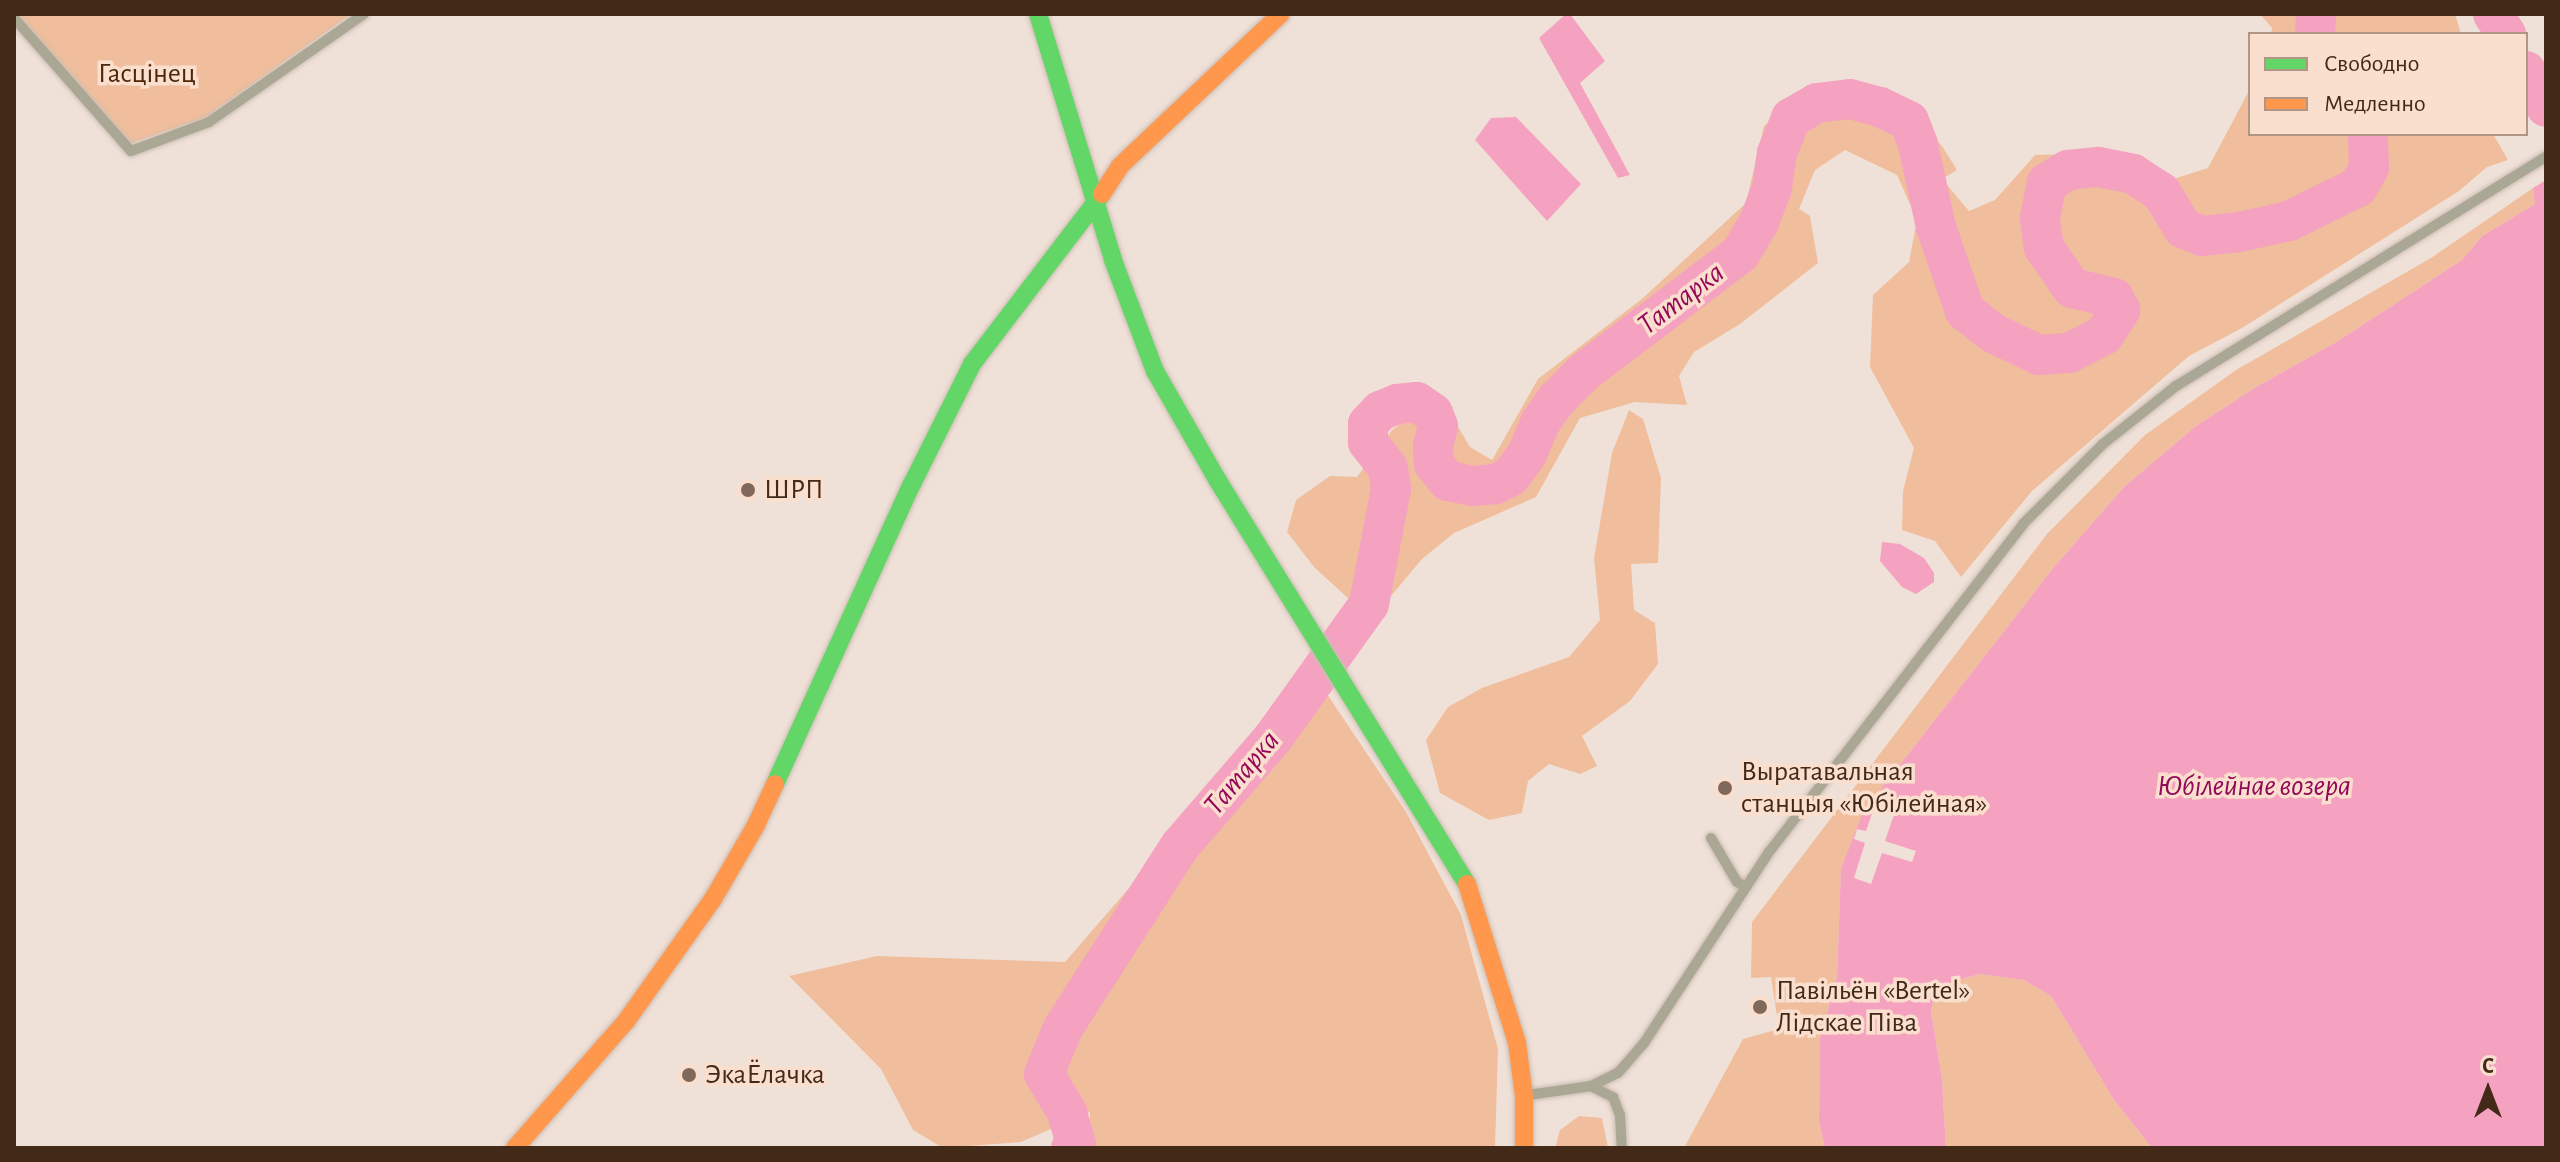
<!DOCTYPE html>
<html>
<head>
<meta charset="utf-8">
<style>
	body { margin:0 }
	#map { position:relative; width:2560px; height:1162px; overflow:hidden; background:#f0e1d8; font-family:"Alegreya Sans",sans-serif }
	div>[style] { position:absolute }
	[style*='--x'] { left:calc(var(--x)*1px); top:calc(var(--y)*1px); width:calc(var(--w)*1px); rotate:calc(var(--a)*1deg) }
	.green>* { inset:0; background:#f0be9c }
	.water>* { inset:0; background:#f5a1c0 }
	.pier>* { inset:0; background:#f0e1d8 }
	.river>* { height:40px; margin:-20px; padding:0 20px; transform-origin:20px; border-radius:20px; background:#f5a1c0 }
	.roads { filter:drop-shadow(0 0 2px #ccbdb3) drop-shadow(0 0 2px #ccbdb3) }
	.lane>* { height:10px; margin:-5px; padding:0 5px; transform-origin:5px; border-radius:5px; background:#aba795 }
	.fast>* { height:18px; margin:-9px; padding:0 9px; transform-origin:9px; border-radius:9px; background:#63d668 }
	.slow>* { height:18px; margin:-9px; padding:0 9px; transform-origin:9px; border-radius:9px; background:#ff974d }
	.dots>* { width:22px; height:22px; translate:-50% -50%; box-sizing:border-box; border:4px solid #fadfce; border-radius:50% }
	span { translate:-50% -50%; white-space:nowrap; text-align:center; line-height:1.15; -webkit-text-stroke:7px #fadfce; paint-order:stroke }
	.park-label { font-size:28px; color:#4e2709 }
	.poi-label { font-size:28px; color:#432918 }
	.left { translate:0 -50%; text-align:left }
	.water-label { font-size:30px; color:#950759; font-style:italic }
	.frame { position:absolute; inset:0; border:16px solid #432918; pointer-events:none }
	.legend { position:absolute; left:2248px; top:32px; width:280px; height:104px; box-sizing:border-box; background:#fadfce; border:2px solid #b19685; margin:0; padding:10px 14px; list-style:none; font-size:24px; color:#432918 }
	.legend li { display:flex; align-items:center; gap:16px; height:40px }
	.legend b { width:40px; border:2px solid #b19685 }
	.north { position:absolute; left:2448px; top:1050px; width:80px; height:80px; -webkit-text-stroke:6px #fadfce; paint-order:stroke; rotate:0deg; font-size:22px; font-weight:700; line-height:32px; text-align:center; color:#432918 }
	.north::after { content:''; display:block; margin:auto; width:28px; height:36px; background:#432918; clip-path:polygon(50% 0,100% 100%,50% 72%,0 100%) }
</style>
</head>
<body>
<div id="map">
	<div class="green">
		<i style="clip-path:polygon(17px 14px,351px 14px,206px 117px,126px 145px)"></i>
		<i style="clip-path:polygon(2260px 14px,2455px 14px,2461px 34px,2271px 34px,2272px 28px)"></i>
		<i style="clip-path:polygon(1817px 89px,1886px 92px,1904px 102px,1942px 146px,1957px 170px,1942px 179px,1969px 211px,1995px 200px,2035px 155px,2117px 153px,2170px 180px,2208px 168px,2250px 89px,2250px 134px,2493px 134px,2508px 160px,2487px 167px,2459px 191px,2242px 328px,2189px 356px,2032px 491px,1961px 577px,1935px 541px,1902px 530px,1903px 491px,1914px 448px,1870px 367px,1873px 295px,1909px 262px,1917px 220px,1897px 175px,1845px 150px,1815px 170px,1799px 209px,1810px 216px,1818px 263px,1740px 324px,1694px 352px,1679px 376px,1687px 405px,1635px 402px,1580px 418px,1536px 497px,1454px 533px,1422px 559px,1391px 596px,1350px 600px,1314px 567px,1287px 532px,1296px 500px,1330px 476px,1357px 477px,1393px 429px,1441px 398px,1470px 447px,1492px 460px,1538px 379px,1643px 298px,1746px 203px,1764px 126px)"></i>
		<i style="clip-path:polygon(2533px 188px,2535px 204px,2482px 236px,2462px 260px,2338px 341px,2256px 387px,2196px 426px,2124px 487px,2054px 567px,1863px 812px,1841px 868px,1837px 977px,1820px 1038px,1819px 1122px,1825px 1148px,1684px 1148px,1743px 1039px,1779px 1029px,1771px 977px,1751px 978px,1752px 922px,2047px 534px,2145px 435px,2236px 370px,2431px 258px)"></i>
		<i style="clip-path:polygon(1629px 410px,1643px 419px,1661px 478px,1658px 563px,1631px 564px,1634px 610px,1655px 623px,1658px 664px,1630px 701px,1582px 736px,1597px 766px,1580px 774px,1549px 764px,1528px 781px,1522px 813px,1489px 820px,1440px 793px,1426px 740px,1448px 707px,1482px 688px,1569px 657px,1600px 620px,1594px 558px,1612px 453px)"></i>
		<i style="clip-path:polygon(1327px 694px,1406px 812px,1461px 915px,1498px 1049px,1495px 1148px,1090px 1148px,1090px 1112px,1021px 1142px,943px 1148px,913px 1130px,881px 1069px,789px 976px,877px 956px,1065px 962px,1201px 805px,1206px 838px)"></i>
		<i style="clip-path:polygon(1980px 974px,2024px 980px,2051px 996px,2114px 1100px,2152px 1148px,1946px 1148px,1942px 1079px,1931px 1011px,1935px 992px,1951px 982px)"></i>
		<i style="clip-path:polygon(1579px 1116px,1602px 1118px,1608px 1148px,1555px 1148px,1560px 1130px)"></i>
	</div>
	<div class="water">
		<i style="clip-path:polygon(1566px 14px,1570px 14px,1605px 61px,1580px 83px,1630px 175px,1618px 178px,1539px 38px)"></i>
		<i style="clip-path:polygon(1516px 117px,1581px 184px,1547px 221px,1475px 140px,1491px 118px)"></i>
		<i style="clip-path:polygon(2546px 180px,2546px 1148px,2152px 1148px,2114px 1100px,2051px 996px,2024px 980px,1980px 974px,1951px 982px,1935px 992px,1931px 1011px,1942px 1079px,1946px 1148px,1825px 1148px,1819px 1122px,1820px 1038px,1837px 977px,1841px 868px,1863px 812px,2054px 567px,2124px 487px,2196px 426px,2256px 387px,2338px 341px,2462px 260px,2482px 236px,2535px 204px,2533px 188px)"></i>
		<i style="clip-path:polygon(1882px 542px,1900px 544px,1924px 558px,1934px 573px,1934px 582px,1916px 594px,1902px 587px,1880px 561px)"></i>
	</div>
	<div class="pier">
		<i style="clip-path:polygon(1878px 796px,1898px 803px,1885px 841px,1916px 851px,1912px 862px,1882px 853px,1871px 884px,1854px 878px,1865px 843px,1854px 839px,1857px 829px,1866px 831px)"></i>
	</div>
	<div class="river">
		<i style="--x:2493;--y:14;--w:24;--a:57"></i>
		<i style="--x:2315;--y:34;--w:20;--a:-87"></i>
		<i style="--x:2526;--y:71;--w:41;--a:60.9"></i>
		<i style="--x:1071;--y:1148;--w:6;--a:-39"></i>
		<i style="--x:1076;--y:1144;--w:33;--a:-106"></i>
		<i style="--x:1067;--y:1112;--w:44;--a:-121.2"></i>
		<i style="--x:1044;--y:1074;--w:50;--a:-67.6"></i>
		<i style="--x:1063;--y:1028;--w:216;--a:-57.3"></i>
		<i style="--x:1180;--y:846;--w:143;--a:-49.3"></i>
		<i style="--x:1273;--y:738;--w:165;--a:-54.4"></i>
		<i style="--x:1369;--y:604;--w:117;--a:-79.2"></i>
		<i style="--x:1391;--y:489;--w:21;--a:-98"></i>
		<i style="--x:1388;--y:468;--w:33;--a:-128"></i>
		<i style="--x:1368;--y:442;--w:18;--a:-90"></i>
		<i style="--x:1368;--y:424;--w:18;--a:-47"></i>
		<i style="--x:1380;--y:411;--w:18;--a:-22"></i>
		<i style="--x:1397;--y:404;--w:20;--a:-6"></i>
		<i style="--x:1417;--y:402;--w:19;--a:35"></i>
		<i style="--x:1433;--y:413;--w:14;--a:69"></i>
		<i style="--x:1438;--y:426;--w:21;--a:104"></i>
		<i style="--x:1433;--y:446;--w:18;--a:87"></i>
		<i style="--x:1434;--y:464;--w:22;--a:51"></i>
		<i style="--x:1448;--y:481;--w:25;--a:11"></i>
		<i style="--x:1473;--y:486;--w:23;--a:-5"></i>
		<i style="--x:1496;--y:484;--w:17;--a:-28"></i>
		<i style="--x:1511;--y:476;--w:27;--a:-54"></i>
		<i style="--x:1527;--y:454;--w:34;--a:-67"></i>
		<i style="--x:1540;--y:423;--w:28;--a:-55"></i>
		<i style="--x:1556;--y:400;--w:38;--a:-45"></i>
		<i style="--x:1583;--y:373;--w:197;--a:-37.2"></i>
		<i style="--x:1740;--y:254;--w:37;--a:-59"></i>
		<i style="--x:1759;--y:222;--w:36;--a:-69"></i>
		<i style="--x:1772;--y:188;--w:35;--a:-82"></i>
		<i style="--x:1777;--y:153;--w:38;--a:-68"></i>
		<i style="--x:1791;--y:118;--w:30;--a:-30"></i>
		<i style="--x:1817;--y:103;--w:33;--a:-7"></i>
		<i style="--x:1850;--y:99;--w:31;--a:15"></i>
		<i style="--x:1880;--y:107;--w:32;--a:26"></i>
		<i style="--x:1909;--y:121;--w:26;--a:69"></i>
		<i style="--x:1918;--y:145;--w:84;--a:77.6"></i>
		<i style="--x:1936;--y:227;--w:89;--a:71"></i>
		<i style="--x:1965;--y:311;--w:36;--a:38"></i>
		<i style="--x:1993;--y:333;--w:51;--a:25.6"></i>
		<i style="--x:2039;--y:355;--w:30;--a:-4"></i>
		<i style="--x:2069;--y:353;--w:39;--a:-27"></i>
		<i style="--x:2104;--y:335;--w:30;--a:-57"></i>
		<i style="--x:2120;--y:310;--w:13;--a:-117"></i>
		<i style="--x:2114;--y:298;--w:43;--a:-166.6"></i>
		<i style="--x:2072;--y:288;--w:49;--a:-125"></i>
		<i style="--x:2044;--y:248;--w:30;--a:-98"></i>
		<i style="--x:2040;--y:218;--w:36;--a:-79"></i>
		<i style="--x:2047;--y:183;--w:25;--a:-32"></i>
		<i style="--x:2068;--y:170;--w:30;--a:-6"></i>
		<i style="--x:2098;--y:167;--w:36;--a:11"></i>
		<i style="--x:2133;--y:174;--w:33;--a:33"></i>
		<i style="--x:2161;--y:192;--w:42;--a:58.6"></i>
		<i style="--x:2183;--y:228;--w:21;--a:23"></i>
		<i style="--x:2202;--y:236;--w:37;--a:-6"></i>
		<i style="--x:2239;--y:232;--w:51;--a:-12.4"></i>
		<i style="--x:2289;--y:221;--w:77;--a:-26.2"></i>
		<i style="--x:2358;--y:187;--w:22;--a:-60"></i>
		<i style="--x:2369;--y:168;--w:34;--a:-92"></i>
	</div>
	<div class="roads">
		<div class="lane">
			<i style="--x:14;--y:18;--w:177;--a:48.7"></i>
			<i style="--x:131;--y:151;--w:83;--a:-20.4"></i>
			<i style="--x:209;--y:122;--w:189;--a:-34.9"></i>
			<i style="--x:1711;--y:838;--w:51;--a:59.4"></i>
			<i style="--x:1737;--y:882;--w:10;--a:29"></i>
			<i style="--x:1591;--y:1086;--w:25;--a:27"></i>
			<i style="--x:1613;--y:1097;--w:19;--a:69"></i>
			<i style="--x:1620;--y:1115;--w:33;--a:87"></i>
			<i style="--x:1528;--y:1095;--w:64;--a:-8.1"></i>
			<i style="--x:1591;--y:1086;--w:30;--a:-26"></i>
			<i style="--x:1618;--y:1073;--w:40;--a:-49"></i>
			<i style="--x:1644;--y:1043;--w:228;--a:-56.8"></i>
			<i style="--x:1769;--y:852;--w:415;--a:-52.2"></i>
			<i style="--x:2023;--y:524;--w:113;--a:-45"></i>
			<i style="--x:2103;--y:444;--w:93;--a:-38.5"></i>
			<i style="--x:2176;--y:386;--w:435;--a:-31.8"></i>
		</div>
		<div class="fast">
			<i style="--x:1038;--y:14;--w:257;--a:73"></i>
			<i style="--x:1113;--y:260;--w:119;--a:69.3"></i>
			<i style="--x:1155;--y:371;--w:127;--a:60.2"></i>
			<i style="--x:1218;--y:481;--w:474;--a:58.3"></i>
			<i style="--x:775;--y:784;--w:328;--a:-65.5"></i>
			<i style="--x:911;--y:486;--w:136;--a:-63.4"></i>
			<i style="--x:972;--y:364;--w:214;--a:-52.6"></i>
		</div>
		<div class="slow">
			<i style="--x:1102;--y:194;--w:33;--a:-57"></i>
			<i style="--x:1120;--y:166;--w:221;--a:-43.4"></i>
			<i style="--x:1467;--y:884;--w:167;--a:72.5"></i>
			<i style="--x:1517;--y:1043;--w:53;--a:82.5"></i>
			<i style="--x:1524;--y:1096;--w:52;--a:90"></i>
			<i style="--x:515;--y:1148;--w:170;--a:-48.8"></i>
			<i style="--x:627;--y:1020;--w:148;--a:-54.6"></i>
			<i style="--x:713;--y:899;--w:86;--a:-59.8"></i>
			<i style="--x:756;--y:825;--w:45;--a:-65.1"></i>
		</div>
	</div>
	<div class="dots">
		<i style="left:748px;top:490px;background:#80695b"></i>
		<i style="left:1725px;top:788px;background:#80695b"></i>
		<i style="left:1760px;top:1007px;background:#80695b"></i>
		<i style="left:689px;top:1075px;background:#80695b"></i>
	</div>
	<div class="park-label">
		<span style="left:147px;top:74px">Гасцінец</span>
	</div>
	<div class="poi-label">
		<span class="left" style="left:764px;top:490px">ШРП</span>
		<span class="left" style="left:1741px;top:788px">Выратавальная<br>станцыя «Юбілейная»</span>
		<span class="left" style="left:1776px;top:1007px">Павільён «Bertel»<br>Лідскае Піва</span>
		<span class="left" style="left:705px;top:1075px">ЭкаЁлачка</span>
	</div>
	<div class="water-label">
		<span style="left:1681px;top:299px;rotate:-37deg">Татарка</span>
		<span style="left:1242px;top:773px;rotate:-50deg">Татарка</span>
		<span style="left:2254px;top:786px">Юбілейнае возера</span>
	</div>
	<div class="frame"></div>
	<ul class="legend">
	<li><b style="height:10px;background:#63d668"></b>Свободно</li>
	<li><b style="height:10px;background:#ff974d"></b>Медленно</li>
	</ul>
	<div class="north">С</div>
</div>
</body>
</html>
